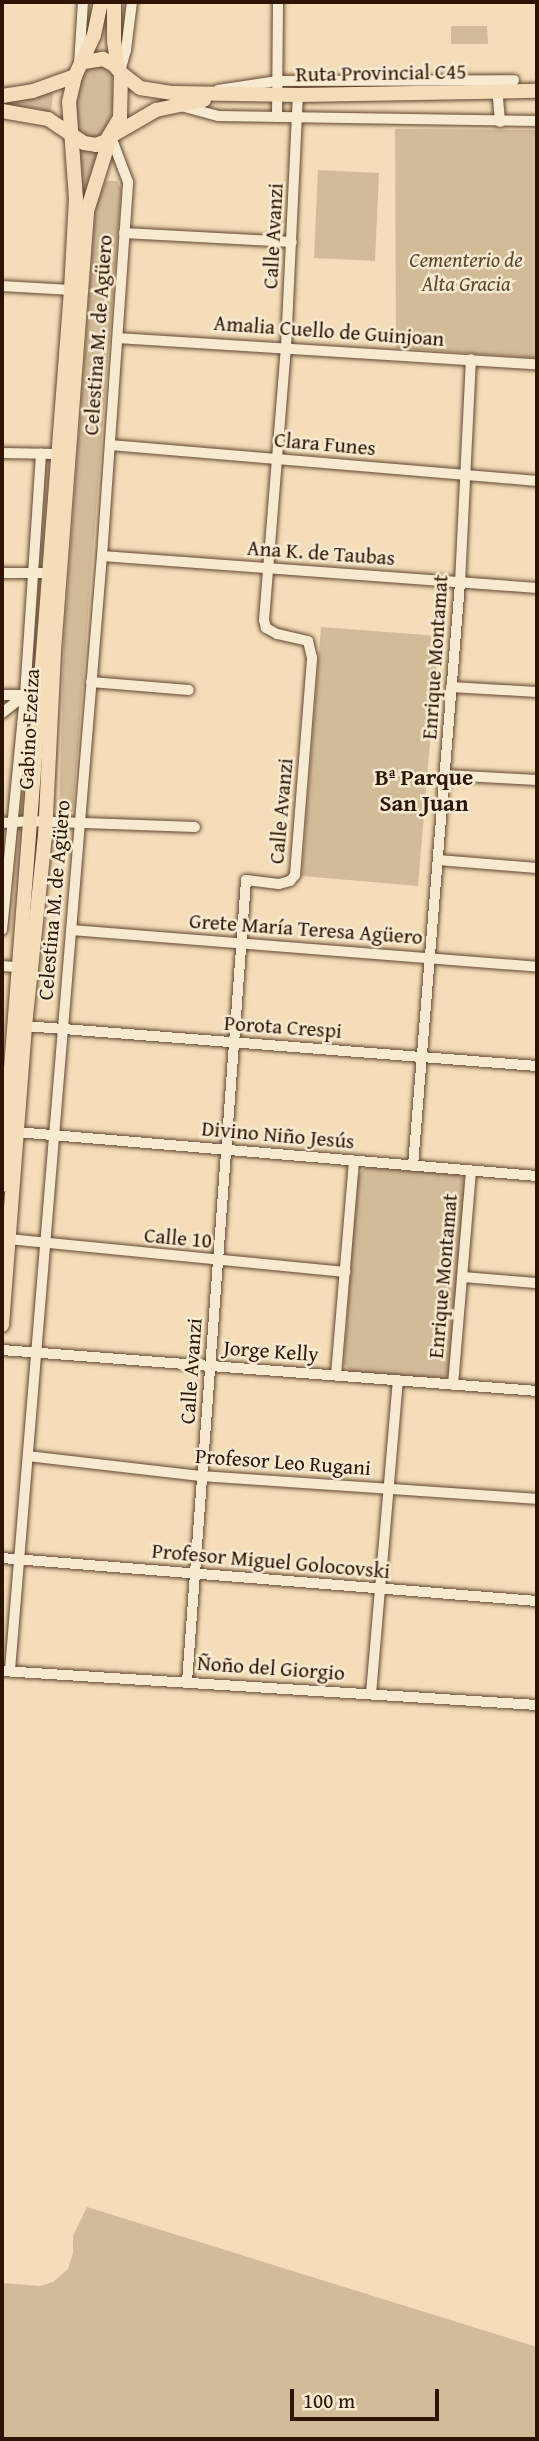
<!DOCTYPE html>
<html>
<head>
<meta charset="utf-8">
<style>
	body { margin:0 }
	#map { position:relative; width:539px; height:2441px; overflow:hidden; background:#f4ddb8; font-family:"Gentium Book Plus",serif }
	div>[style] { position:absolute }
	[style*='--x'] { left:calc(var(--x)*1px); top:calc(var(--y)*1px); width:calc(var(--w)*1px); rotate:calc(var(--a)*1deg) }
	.green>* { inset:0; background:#d2bb99 }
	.roads { filter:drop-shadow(0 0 2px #604630) drop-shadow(0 0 2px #604630) }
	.minor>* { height:10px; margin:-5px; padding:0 5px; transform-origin:5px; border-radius:5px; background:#f8e9d1 }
	.major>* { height:14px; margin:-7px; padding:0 7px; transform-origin:7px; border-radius:7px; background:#f4ddb8 }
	span { translate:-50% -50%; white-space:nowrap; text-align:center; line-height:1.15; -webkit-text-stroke:5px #f8e9d1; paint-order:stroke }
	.street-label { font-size:21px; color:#2e1403 }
	.park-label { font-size:21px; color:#5f4630; font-style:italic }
	.neighbourhood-label { font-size:23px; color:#2e1403; font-weight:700 }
	.frame { position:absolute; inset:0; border:4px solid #2e1403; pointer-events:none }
	.scale { position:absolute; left:290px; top:2389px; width:149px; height:32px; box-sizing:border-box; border:4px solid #2e1403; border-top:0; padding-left:9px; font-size:21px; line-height:24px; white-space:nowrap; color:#2e1403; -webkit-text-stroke:5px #f8e9d1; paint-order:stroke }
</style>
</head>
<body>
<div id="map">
	<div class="green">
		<i style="clip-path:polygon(451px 26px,487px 26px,488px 44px,451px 44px)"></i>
		<i style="clip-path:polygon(102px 65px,112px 75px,113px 110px,104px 133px,99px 137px,86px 137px,76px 127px,75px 95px,84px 70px)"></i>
		<i style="clip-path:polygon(50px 91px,53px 92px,51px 114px,35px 108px,2px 106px,2px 99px)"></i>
		<i style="clip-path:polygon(395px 129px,537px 130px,537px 358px,396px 348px)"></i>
		<i style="clip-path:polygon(79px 148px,99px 152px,82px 204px)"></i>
		<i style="clip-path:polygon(318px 170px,379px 173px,375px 261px,314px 258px)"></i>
		<i style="clip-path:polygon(106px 181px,117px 181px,121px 189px,73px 811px,63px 815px,59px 811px,64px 639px,94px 226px,96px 204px)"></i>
		<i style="clip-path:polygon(321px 627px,439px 636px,418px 886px,302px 876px)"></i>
		<i style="clip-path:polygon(368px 1165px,456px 1173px,463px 1178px,465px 1185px,449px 1374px,442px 1380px,352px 1373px,344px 1364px,357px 1176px)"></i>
		<i style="clip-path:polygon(87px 2207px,537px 2347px,537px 2439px,2px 2439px,2px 2283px,40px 2286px,53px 2282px,68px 2269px,73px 2253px,73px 2236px)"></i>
	</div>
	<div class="roads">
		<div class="minor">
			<i style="--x:79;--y:65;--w:63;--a:-86.4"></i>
			<i style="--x:120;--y:71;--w:22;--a:-74"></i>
			<i style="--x:126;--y:50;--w:48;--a:-82.9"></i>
			<i style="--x:497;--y:87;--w:35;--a:85"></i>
			<i style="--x:218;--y:90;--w:60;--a:-8.7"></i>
			<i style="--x:277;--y:81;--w:237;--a:-0.2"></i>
			<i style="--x:181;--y:106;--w:38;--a:15"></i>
			<i style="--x:218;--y:116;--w:319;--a:0.9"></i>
			<i style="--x:277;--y:117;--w:115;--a:-89.5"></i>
			<i style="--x:124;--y:233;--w:168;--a:3.1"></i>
			<i style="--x:2;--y:286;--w:69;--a:3.3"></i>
			<i style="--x:118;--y:338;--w:420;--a:3.6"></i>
			<i style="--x:110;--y:445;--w:429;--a:4.8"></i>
			<i style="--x:2;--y:453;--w:55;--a:1"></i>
			<i style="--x:102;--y:556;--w:436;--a:4.2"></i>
			<i style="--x:2;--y:573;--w:46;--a:0"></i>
			<i style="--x:91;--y:682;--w:98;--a:4.7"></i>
			<i style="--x:451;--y:687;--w:86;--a:3.3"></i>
			<i style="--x:2;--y:695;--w:28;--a:0"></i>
			<i style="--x:2;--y:713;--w:29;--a:-38"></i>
			<i style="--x:445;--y:775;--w:92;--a:3.1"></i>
			<i style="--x:2;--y:823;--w:27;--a:-4"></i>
			<i style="--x:29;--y:821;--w:166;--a:2.1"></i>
			<i style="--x:438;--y:860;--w:99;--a:4.6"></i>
			<i style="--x:2;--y:930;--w:236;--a:-84.4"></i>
			<i style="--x:25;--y:695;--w:242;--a:-86.2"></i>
			<i style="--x:71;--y:930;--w:467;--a:4.5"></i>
			<i style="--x:2;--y:966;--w:16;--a:4"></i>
			<i style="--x:25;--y:1026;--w:514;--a:4.47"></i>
			<i style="--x:16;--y:1132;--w:523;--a:4.83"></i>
			<i style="--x:413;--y:1166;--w:585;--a:-85.39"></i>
			<i style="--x:460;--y:583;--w:224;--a:-87.2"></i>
			<i style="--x:8;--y:1239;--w:339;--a:5.6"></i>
			<i style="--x:462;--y:1277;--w:75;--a:4.6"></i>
			<i style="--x:2;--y:1350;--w:537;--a:4.38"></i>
			<i style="--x:336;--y:1375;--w:215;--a:-85.2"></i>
			<i style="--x:453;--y:1385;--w:215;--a:-85.2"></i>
			<i style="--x:28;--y:1456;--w:175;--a:6.6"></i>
			<i style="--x:202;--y:1476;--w:336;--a:3.9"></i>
			<i style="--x:2;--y:1558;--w:537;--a:4.6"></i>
			<i style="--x:10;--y:1670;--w:1118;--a:-85.28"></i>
			<i style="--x:102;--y:556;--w:375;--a:-86"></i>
			<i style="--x:128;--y:182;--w:48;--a:-110.7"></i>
			<i style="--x:2;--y:1671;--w:536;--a:3.64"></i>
			<i style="--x:187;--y:1682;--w:804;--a:-85.79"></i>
			<i style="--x:246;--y:880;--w:33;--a:7"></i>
			<i style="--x:279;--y:884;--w:11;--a:-15"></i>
			<i style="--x:290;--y:881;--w:8;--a:-50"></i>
			<i style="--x:295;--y:875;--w:218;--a:-85.5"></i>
			<i style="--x:312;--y:658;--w:17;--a:-103"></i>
			<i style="--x:308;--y:641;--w:32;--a:-167"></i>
			<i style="--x:277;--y:634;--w:13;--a:-151"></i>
			<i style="--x:266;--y:628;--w:8;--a:-104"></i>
			<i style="--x:264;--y:620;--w:274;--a:-85.4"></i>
			<i style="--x:286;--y:347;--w:252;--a:-87.3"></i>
			<i style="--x:371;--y:1694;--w:315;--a:-85.1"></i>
		</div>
		<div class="major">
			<i style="--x:114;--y:2;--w:39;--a:90"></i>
			<i style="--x:114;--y:41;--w:29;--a:82"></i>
			<i style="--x:121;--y:73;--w:24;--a:38"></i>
			<i style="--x:140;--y:88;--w:33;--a:9"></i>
			<i style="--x:173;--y:93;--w:125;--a:0.9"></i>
			<i style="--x:298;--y:95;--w:239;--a:-1"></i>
			<i style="--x:2;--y:96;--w:31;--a:-9"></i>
			<i style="--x:33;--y:91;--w:45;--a:-19.7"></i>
			<i style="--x:2;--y:111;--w:47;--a:9.9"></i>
			<i style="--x:48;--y:119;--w:43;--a:33.7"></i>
			<i style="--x:84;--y:143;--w:12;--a:9"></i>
			<i style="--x:96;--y:145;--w:11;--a:-22"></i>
			<i style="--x:106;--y:141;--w:27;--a:-59"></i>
			<i style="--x:120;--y:118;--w:45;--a:-88.7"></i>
			<i style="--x:121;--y:73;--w:11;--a:-131"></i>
			<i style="--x:114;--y:65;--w:13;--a:-151"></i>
			<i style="--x:103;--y:59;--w:19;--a:171"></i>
			<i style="--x:113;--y:135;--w:50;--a:-30.2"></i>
			<i style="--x:156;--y:110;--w:49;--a:-11.8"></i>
			<i style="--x:2;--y:1185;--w:898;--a:-85.59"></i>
			<i style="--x:71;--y:290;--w:91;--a:-86.9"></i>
			<i style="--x:76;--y:199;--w:97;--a:-94.1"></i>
			<i style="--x:69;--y:102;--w:27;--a:-77"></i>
			<i style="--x:75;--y:76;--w:45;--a:-65.1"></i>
			<i style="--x:94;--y:35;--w:34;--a:-78"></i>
			<i style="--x:2;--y:1325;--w:300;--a:-85.6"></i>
			<i style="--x:25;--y:1026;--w:191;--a:-84"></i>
			<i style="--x:45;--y:836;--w:185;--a:-87.2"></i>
			<i style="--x:54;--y:651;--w:441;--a:-85.7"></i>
			<i style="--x:87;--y:211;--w:77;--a:-72.5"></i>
		</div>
	</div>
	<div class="street-label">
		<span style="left:381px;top:73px;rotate:-1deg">Ruta Provincial C45</span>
		<span style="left:273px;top:236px;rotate:-87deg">Calle Avanzi</span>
		<span style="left:329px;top:331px;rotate:4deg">Amalia Cuello de Guinjoan</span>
		<span style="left:98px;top:335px;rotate:-86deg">Celestina M. de Agüero</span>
		<span style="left:325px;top:444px;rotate:5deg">Clara Funes</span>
		<span style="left:321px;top:553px;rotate:4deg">Ana K. de Taubas</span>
		<span style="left:435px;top:657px;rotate:-86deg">Enrique Montamat</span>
		<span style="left:29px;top:729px;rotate:-87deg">Gabino Ezeiza</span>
		<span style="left:281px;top:811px;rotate:-85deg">Calle Avanzi</span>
		<span style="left:54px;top:900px;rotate:-85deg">Celestina M. de Agüero</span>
		<span style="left:306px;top:929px;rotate:4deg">Grete María Teresa Agüero</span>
		<span style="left:283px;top:1027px;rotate:4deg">Porota Crespi</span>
		<span style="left:278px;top:1135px;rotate:5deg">Divino Niño Jesús</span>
		<span style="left:178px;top:1238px;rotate:5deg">Calle 10</span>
		<span style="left:443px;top:1276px;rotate:-85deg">Enrique Montamat</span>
		<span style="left:271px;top:1351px;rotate:4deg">Jorge Kelly</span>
		<span style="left:191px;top:1371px;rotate:-86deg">Calle Avanzi</span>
		<span style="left:283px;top:1462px;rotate:4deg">Profesor Leo Rugani</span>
		<span style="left:271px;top:1561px;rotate:5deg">Profesor Miguel Golocovski</span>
		<span style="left:271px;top:1668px;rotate:4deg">Ñoño del Giorgio</span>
	</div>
	<div class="park-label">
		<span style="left:466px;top:272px">Cementerio de<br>Alta Gracia</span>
	</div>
	<div class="neighbourhood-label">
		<span style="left:424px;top:790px">Bª Parque<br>San Juan</span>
	</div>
	<div class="frame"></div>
	<div class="scale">100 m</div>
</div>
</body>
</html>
